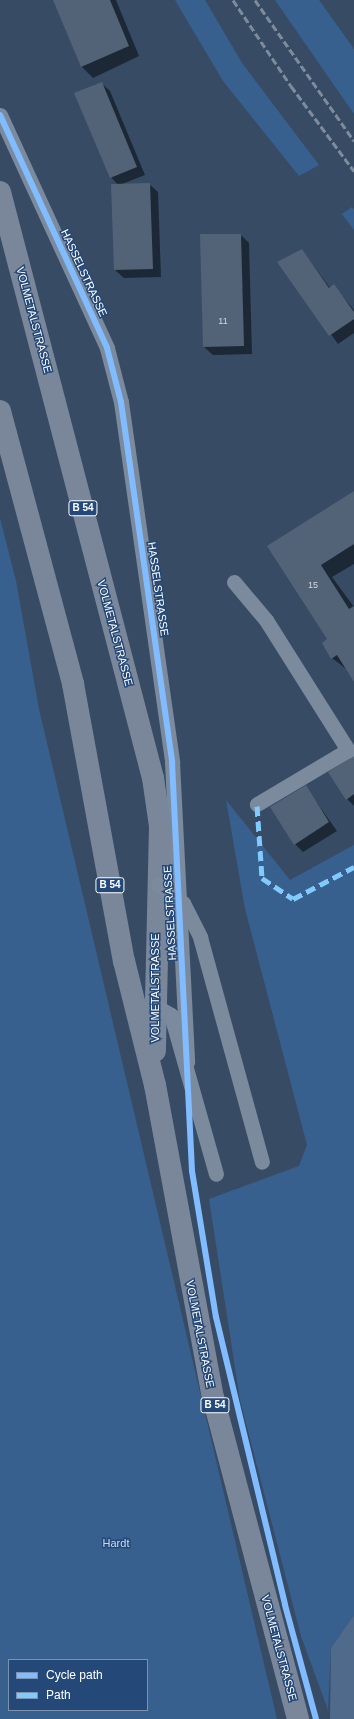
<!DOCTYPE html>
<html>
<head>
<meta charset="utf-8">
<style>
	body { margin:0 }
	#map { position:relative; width:354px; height:1719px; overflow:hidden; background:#374b65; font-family:Helvetica,sans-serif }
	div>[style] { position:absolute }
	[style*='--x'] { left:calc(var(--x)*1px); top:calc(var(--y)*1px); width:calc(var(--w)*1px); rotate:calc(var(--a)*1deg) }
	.green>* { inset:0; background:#38608f }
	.water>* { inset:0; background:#4f6a8b }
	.shadow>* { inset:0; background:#0007 }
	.building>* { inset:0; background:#526277 }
	.lane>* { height:15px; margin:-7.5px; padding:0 7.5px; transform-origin:7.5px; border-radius:7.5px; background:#7b8a9c }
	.primary>* { height:22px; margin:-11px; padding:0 11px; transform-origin:11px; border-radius:11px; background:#7a879b }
	.rail>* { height:3px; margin-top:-1.5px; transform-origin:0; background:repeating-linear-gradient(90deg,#7d8b9c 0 7px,transparent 0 10px) }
	.lane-bridge>* { height:15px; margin:-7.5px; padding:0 7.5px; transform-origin:7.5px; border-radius:7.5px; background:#7b8a9c }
	.quiet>* { height:5px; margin-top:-2.5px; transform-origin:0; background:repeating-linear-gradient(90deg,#80caff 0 10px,transparent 0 15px) }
	.cycleway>* { height:6px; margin:-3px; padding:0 3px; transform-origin:3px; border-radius:3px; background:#80bcff }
	span { translate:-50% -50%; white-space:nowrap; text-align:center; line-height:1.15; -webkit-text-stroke:3px #244978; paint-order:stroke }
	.number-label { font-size:9px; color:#d4d8dd }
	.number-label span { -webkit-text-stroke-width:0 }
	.shield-label span { padding:1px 3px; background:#244978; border:1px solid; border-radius:3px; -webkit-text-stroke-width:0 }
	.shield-label { font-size:10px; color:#fff; font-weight:700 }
	.street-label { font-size:11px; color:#fff }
	.park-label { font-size:11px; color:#c8dcf3 }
	.legend { position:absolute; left:8px; top:1659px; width:140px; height:52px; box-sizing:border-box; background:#244978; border:1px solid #7c92ae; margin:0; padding:5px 7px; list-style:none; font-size:12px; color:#fff }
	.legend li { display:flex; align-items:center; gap:8px; height:20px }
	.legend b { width:20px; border:1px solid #7c92ae }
</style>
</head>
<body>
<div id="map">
	<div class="green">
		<i style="clip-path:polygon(175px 0,205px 0,242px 63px,319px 165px,299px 176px,223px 81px)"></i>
		<i style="clip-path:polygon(275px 0,319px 0,354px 49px,354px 114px)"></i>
		<i style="clip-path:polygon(352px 207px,354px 210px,354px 230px,342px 214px)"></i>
		<i style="clip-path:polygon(evenodd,0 518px,16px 581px,39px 709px,277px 1719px,0 1719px,0 518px,9px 1660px,147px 1660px,147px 1710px,9px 1710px,9px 1660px)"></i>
		<i style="clip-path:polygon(226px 800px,290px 880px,354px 845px,354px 1615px,331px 1648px,328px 1710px,301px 1636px,240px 1400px,209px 1199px,299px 1166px,307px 1145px,245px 909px)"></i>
	</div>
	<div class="water">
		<i style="clip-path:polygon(354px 1615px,354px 1719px,330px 1719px,331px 1648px)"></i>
	</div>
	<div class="shadow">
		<i style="clip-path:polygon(54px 0,116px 0,139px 56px,93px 78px,82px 67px)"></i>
		<i style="clip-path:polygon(101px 83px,110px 91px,145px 175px,122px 184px,149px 184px,158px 192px,161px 277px,124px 278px,115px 270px,118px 185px,111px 177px)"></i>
		<i style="clip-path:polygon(201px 235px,241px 235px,249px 243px,252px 354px,213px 355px,204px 347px)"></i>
		<i style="clip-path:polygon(302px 250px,330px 288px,334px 286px,354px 310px,354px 333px,338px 344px,278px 262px)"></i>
		<i style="clip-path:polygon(354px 492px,354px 564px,332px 577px,354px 607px,354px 681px,346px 669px,332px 658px,328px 640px,269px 546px)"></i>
		<i style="clip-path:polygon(354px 756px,354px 806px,347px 799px)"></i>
		<i style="clip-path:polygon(305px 786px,337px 831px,303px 852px,295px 844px)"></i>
	</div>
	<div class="building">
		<i style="clip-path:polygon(53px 0,110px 0,129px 46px,81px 67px)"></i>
		<i style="clip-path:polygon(102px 82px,137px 167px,110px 178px,74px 93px)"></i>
		<i style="clip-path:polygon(150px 183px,153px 269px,114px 270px,111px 184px)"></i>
		<i style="clip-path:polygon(200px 234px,241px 234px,244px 346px,203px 347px)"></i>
		<i style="clip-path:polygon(302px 249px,329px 288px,334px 284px,354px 312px,354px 319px,329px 336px,277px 262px)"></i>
		<i style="clip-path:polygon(354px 491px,354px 544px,321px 565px,349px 609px,354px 606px,354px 682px,337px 655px,331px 659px,322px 643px,327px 639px,267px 546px)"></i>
		<i style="clip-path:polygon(354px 755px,354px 794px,346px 800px,328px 772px)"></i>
		<i style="clip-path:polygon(306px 785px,329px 822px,294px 845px,270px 807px)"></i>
	</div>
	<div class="lane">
		<i style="--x:0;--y:115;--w:256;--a:65.3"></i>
		<i style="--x:107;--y:348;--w:56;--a:75.5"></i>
		<i style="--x:121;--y:402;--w:364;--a:81.9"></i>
		<i style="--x:172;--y:762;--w:300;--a:87.1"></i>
		<i style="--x:234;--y:582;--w:50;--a:49.9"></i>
		<i style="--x:266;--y:620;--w:154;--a:57.8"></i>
		<i style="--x:348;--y:750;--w:106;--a:149.3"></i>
	</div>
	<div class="primary">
		<i style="--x:0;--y:192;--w:606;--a:75.37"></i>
		<i style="--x:153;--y:778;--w:49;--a:81.7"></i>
		<i style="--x:160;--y:826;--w:225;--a:91.3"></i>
		<i style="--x:0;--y:411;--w:283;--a:75"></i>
		<i style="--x:73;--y:684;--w:282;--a:79.6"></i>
		<i style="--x:124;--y:961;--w:128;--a:76"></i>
		<i style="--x:155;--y:1085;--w:317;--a:79.5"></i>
		<i style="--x:213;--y:1397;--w:333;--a:75.2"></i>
	</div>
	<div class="rail">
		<i style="--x:233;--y:0;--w:104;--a:56"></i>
		<i style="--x:291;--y:86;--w:106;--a:53.5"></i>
		<i style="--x:255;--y:0;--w:172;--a:54.9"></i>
	</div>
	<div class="lane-bridge">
		<i style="--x:158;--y:885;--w:31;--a:36"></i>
		<i style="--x:183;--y:903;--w:38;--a:63"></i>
		<i style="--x:200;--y:937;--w:233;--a:74.6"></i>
		<i style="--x:155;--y:1006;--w:18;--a:29"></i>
		<i style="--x:171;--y:1015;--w:165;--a:74.2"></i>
	</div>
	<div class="quiet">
		<i style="--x:257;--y:806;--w:72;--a:86"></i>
		<i style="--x:262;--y:878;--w:37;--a:34"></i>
		<i style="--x:293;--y:899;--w:69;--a:-27.7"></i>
	</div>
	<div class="cycleway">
		<i style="--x:0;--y:115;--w:256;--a:65.3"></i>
		<i style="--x:107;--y:348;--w:56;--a:75.5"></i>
		<i style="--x:121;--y:402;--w:364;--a:81.9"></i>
		<i style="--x:172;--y:762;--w:409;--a:87.2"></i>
		<i style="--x:192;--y:1171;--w:148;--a:80.7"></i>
		<i style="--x:216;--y:1317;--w:296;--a:76.5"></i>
		<i style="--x:285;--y:1605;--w:118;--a:74.8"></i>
	</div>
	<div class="number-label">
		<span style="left:223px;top:321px">11</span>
		<span style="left:313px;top:585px">15</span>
	</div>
	<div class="shield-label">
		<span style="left:83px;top:508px">B 54</span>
		<span style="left:110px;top:885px">B 54</span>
		<span style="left:215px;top:1405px">B 54</span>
	</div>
	<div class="street-label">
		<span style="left:84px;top:273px;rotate:65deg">HASSELSTRASSE</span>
		<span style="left:34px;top:320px;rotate:75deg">VOLMETALSTRASSE</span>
		<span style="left:158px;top:589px;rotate:82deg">HASSELSTRASSE</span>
		<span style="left:115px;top:633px;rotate:75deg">VOLMETALSTRASSE</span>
		<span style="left:170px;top:913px;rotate:-93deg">HASSELSTRASSE</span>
		<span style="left:155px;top:988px;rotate:-90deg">VOLMETALSTRASSE</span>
		<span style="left:200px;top:1334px;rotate:79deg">VOLMETALSTRASSE</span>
		<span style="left:279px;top:1648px;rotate:75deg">VOLMETALSTRASSE</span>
	</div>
	<div class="park-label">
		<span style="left:116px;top:1543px">Hardt</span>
	</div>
	<ul class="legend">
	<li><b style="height:5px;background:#80bcff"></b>Cycle path</li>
	<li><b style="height:5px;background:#80caff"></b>Path</li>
	</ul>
</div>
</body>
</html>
